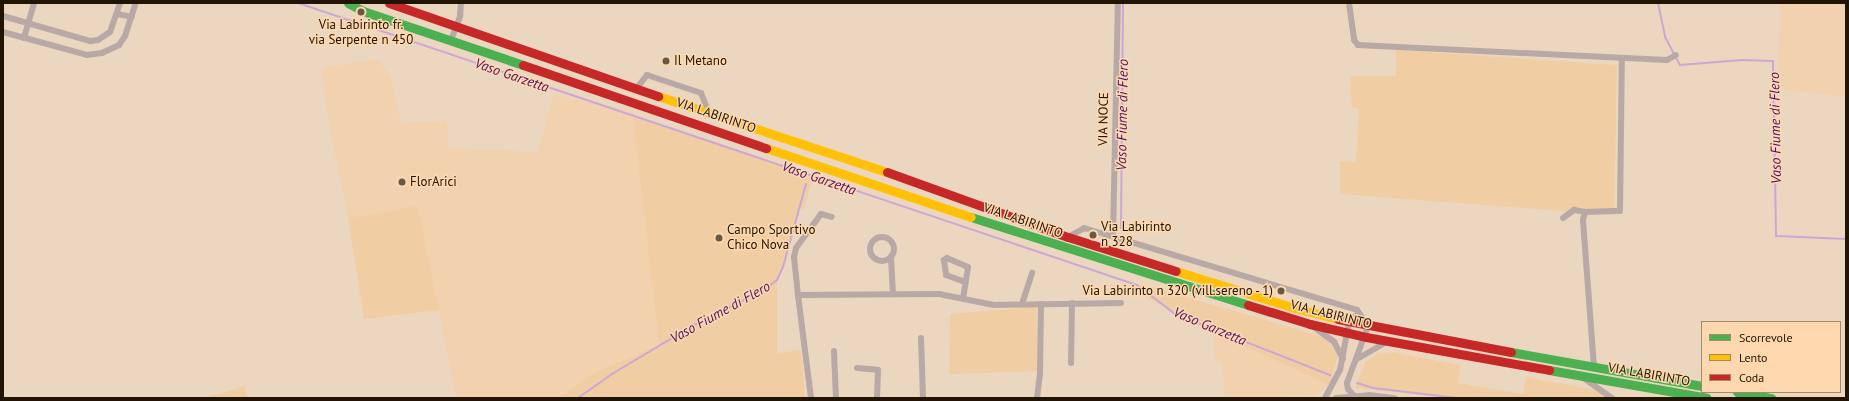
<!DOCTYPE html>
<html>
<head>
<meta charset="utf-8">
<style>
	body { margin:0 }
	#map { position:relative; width:1849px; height:401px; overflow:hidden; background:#ebd7c0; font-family:"PT Sans",sans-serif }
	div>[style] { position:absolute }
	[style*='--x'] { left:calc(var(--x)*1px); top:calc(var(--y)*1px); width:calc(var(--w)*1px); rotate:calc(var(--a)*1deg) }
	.built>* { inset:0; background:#f2d2ae }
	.green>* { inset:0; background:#f1cda3 }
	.stream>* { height:2px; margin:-1px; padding:0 1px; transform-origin:1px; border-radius:1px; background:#cca7d6 }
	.street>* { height:6px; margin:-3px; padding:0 3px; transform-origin:3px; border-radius:3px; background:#b8a8a6 }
	.street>.ring { margin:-3px; padding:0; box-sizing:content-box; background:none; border:6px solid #b8a8a6; border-radius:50% }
	.fast>* { height:9px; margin:-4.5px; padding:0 4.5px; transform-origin:4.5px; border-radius:4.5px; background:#4caf50 }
	.slow>* { height:9px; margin:-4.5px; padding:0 4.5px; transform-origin:4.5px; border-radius:4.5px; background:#ffc107 }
	.jam>* { height:9px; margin:-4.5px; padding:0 4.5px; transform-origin:4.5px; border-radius:4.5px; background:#c62828 }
	.dots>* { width:11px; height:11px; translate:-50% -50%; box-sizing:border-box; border:2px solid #fdd8ae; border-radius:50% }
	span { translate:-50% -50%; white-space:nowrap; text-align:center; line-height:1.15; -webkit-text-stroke:3px #fdd8ae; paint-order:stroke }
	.poi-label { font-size:13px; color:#211405 }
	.left { translate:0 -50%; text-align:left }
	.right { translate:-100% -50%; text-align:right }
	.street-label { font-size:13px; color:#211405 }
	.water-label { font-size:14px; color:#4d106c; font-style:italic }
	.frame { position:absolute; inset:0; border:4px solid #211405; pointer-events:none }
	.legend { position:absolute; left:1701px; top:321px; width:140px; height:72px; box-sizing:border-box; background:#fdd8ae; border:1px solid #a58a6a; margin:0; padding:5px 7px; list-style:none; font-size:12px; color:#211405 }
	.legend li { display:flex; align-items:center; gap:8px; height:20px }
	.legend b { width:20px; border:1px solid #a58a6a }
</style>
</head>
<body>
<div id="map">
	<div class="built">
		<i style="clip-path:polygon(1781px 3px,1846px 3px,1846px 97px,1776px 89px)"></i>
		<i style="clip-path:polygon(377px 59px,391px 76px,401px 123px,447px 121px,449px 148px,538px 152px,553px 94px,633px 111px,659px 346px,593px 373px,558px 398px,456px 398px,418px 206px,348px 218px,329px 126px,321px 68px)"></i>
		<i style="clip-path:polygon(1213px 332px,1329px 385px,1316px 396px,1225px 398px,1222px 362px,1215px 363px)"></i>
	</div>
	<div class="green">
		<i style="clip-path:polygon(1396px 50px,1617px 65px,1614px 215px,1340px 194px,1340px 161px,1356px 162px,1359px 109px,1352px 107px,1350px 76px,1396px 76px)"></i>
		<i style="clip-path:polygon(633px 117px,813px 176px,804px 209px,799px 208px,783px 267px,777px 280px,777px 353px,801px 350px,805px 398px,558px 398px,593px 373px,659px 346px)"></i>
		<i style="clip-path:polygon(418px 206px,439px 310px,364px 319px,348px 218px)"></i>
		<i style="clip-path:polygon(1140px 284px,1327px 338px,1338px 356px,1329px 385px,1213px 332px,1140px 294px)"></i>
		<i style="clip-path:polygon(1036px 307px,1038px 371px,949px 374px,950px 314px)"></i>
		<i style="clip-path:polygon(1392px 352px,1460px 365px,1458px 383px,1523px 394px,1526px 377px,1600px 391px,1609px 398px,1450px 398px,1355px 388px,1365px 363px,1371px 358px,1377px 354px)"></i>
		<i style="clip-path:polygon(245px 386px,248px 398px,201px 398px,218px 394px)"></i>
	</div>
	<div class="stream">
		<i style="--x:298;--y:3;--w:885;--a:18.58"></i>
		<i style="--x:1137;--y:285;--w:48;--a:37.3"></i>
		<i style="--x:1175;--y:314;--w:167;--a:21.5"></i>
		<i style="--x:1658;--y:3;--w:35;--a:78"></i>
		<i style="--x:1665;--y:37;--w:32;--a:62"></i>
		<i style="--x:1680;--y:65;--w:62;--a:-4.6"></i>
		<i style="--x:1742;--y:60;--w:31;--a:2"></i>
		<i style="--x:1773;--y:61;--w:175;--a:89"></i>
		<i style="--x:1776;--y:236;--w:70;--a:2.5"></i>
		<i style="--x:1121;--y:228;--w:225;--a:-89.5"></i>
		<i style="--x:1357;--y:383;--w:17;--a:17"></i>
		<i style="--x:1373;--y:388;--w:85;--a:6.8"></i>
		<i style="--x:578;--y:398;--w:42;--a:-35.2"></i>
		<i style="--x:612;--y:374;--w:96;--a:-30.9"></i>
		<i style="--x:694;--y:325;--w:78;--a:-26.6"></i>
		<i style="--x:764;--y:290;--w:16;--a:-38"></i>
		<i style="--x:777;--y:280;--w:14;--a:-65"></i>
		<i style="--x:783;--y:267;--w:86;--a:-74.5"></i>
	</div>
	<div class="street">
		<i style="--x:1349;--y:3;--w:37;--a:82"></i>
		<i style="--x:1354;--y:40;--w:6;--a:51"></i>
		<i style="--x:1358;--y:45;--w:309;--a:2.8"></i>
		<i style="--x:1667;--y:60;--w:10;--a:-29"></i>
		<i style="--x:117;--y:14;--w:15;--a:11"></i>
		<i style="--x:3;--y:16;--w:91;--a:16"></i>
		<i style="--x:90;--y:41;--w:8;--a:-7"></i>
		<i style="--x:98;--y:40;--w:14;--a:-34"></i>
		<i style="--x:110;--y:32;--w:31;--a:-71"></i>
		<i style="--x:3;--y:32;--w:87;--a:15.3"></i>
		<i style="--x:87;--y:55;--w:15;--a:-8"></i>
		<i style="--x:102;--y:53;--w:19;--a:-25"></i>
		<i style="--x:119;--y:45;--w:11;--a:-56"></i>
		<i style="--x:125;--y:36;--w:35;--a:-72"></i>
		<i style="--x:24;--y:38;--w:36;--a:-74"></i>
		<i style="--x:451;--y:40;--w:26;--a:-69"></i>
		<i style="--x:460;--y:16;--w:13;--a:-86"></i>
		<i style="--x:636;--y:89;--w:18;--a:-52"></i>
		<i style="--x:647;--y:75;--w:57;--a:18.4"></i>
		<i style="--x:701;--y:93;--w:22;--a:68"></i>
		<i style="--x:1563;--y:218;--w:14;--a:-36"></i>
		<i style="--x:1574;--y:210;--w:11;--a:10"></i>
		<i style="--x:1113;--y:236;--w:233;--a:-88.8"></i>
		<i style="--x:1068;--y:237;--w:18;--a:-29"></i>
		<i style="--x:1084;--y:228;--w:285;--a:16.7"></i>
		<i style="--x:1357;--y:310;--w:19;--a:55"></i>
		<i style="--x:1368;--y:326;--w:61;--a:110.2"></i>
		<i style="--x:1347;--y:383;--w:6;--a:81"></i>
		<i style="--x:1348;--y:389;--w:12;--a:48"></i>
		<i class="ring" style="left:870px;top:237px;width:18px;height:18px"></i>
		<i style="--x:891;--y:257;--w:37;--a:87"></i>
		<i style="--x:798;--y:295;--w:38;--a:-96"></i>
		<i style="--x:794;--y:257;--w:9;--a:-77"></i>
		<i style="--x:796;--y:248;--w:42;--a:-53.7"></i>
		<i style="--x:821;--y:214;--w:11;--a:15"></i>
		<i style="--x:963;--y:299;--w:32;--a:-81"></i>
		<i style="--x:968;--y:267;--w:23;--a:-157"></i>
		<i style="--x:947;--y:258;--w:4;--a:146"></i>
		<i style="--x:944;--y:260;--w:15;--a:82"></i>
		<i style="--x:946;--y:275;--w:20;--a:20"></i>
		<i style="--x:1022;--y:304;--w:33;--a:-72"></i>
		<i style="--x:1311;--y:325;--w:29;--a:36"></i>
		<i style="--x:1334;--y:342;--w:19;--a:62"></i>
		<i style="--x:921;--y:338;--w:60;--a:88.1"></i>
		<i style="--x:834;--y:351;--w:47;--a:87.6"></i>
		<i style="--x:1357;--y:359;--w:36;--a:-30"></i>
		<i style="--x:1071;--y:363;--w:60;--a:-89"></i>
		<i style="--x:1594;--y:367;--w:147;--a:-94.3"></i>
		<i style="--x:1583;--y:220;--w:8;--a:-76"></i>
		<i style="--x:1585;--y:212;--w:35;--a:-2"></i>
		<i style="--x:1620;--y:211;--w:153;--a:-89.3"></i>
		<i style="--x:857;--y:368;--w:21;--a:5"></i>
		<i style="--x:878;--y:370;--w:28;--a:92"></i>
		<i style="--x:1582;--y:377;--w:37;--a:35"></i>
		<i style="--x:811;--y:398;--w:104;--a:-97.2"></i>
		<i style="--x:798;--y:295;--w:141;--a:-0.4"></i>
		<i style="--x:939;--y:294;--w:56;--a:11.3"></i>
		<i style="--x:994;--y:305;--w:127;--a:-0.9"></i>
		<i style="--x:1037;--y:398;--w:23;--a:-83"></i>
		<i style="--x:1040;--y:375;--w:71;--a:-89.2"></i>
		<i style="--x:1325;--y:398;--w:32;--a:-62"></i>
		<i style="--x:1340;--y:370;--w:49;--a:-79.4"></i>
		<i style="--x:1349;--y:322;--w:13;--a:-42"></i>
		<i style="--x:1336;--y:398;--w:33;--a:-5"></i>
		<i style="--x:1369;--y:395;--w:26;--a:7"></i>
	</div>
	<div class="fast">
		<i style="--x:348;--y:3;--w:17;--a:28"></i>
		<i style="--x:363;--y:11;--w:169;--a:18.6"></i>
		<i style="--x:971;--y:217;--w:291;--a:17.6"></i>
		<i style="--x:1511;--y:352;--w:194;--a:10.1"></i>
		<i style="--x:1549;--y:370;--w:160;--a:10"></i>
		<i style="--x:1737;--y:392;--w:35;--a:10"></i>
	</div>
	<div class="slow">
		<i style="--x:658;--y:96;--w:241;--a:18.4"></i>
		<i style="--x:766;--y:148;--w:216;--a:18.6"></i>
		<i style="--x:1176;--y:271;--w:125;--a:17.3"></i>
		<i style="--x:1295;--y:308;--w:44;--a:14.3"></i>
	</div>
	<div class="jam">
		<i style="--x:389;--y:3;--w:285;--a:19.1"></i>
		<i style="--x:523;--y:65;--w:257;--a:18.9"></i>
		<i style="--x:887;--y:172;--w:192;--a:19.8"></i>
		<i style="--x:1068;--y:237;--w:113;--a:17.5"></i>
		<i style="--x:1248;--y:305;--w:65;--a:17"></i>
		<i style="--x:1310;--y:324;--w:57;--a:13.1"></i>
		<i style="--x:1366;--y:337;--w:186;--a:10.2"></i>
		<i style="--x:1338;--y:319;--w:176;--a:10.8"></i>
	</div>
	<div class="dots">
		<i style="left:361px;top:12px;background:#685846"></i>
		<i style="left:666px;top:61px;background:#685846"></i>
		<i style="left:402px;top:182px;background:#685846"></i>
		<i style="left:1093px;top:235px;background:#685846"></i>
		<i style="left:719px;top:238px;background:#685846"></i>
		<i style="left:1281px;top:291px;background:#685846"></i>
	</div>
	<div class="poi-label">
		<span style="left:361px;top:33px">Via Labirinto fr.<br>via Serpente n 450</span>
		<span class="left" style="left:674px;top:61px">Il Metano</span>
		<span class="left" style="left:410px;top:182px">FlorArici</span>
		<span class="left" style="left:1101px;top:235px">Via Labirinto<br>n 328</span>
		<span class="left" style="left:727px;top:238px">Campo Sportivo<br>Chico Nova</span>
		<span class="right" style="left:1273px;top:291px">Via Labirinto n 320 (vill.sereno - 1)</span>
	</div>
	<div class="street-label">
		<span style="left:716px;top:116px;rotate:19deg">VIA LABIRINTO</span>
		<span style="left:1104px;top:119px;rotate:-89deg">VIA NOCE</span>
		<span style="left:1023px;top:221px;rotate:19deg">VIA LABIRINTO</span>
		<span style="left:1331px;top:315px;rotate:14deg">VIA LABIRINTO</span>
		<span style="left:1649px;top:375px;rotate:10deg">VIA LABIRINTO</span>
	</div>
	<div class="water-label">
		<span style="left:512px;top:75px;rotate:19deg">Vaso Garzetta</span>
		<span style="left:1122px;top:115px;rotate:-89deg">Vaso Fiume di Flero</span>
		<span style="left:1775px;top:128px;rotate:-91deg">Vaso Fiume di Flero</span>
		<span style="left:819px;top:178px;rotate:19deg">Vaso Garzetta</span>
		<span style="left:720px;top:312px;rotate:-29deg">Vaso Fiume di Flero</span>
		<span style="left:1210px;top:326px;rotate:23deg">Vaso Garzetta</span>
	</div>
	<div class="frame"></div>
	<ul class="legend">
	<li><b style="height:5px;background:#4caf50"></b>Scorrevole</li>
	<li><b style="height:5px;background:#ffc107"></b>Lento</li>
	<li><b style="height:5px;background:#c62828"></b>Coda</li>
	</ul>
</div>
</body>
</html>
